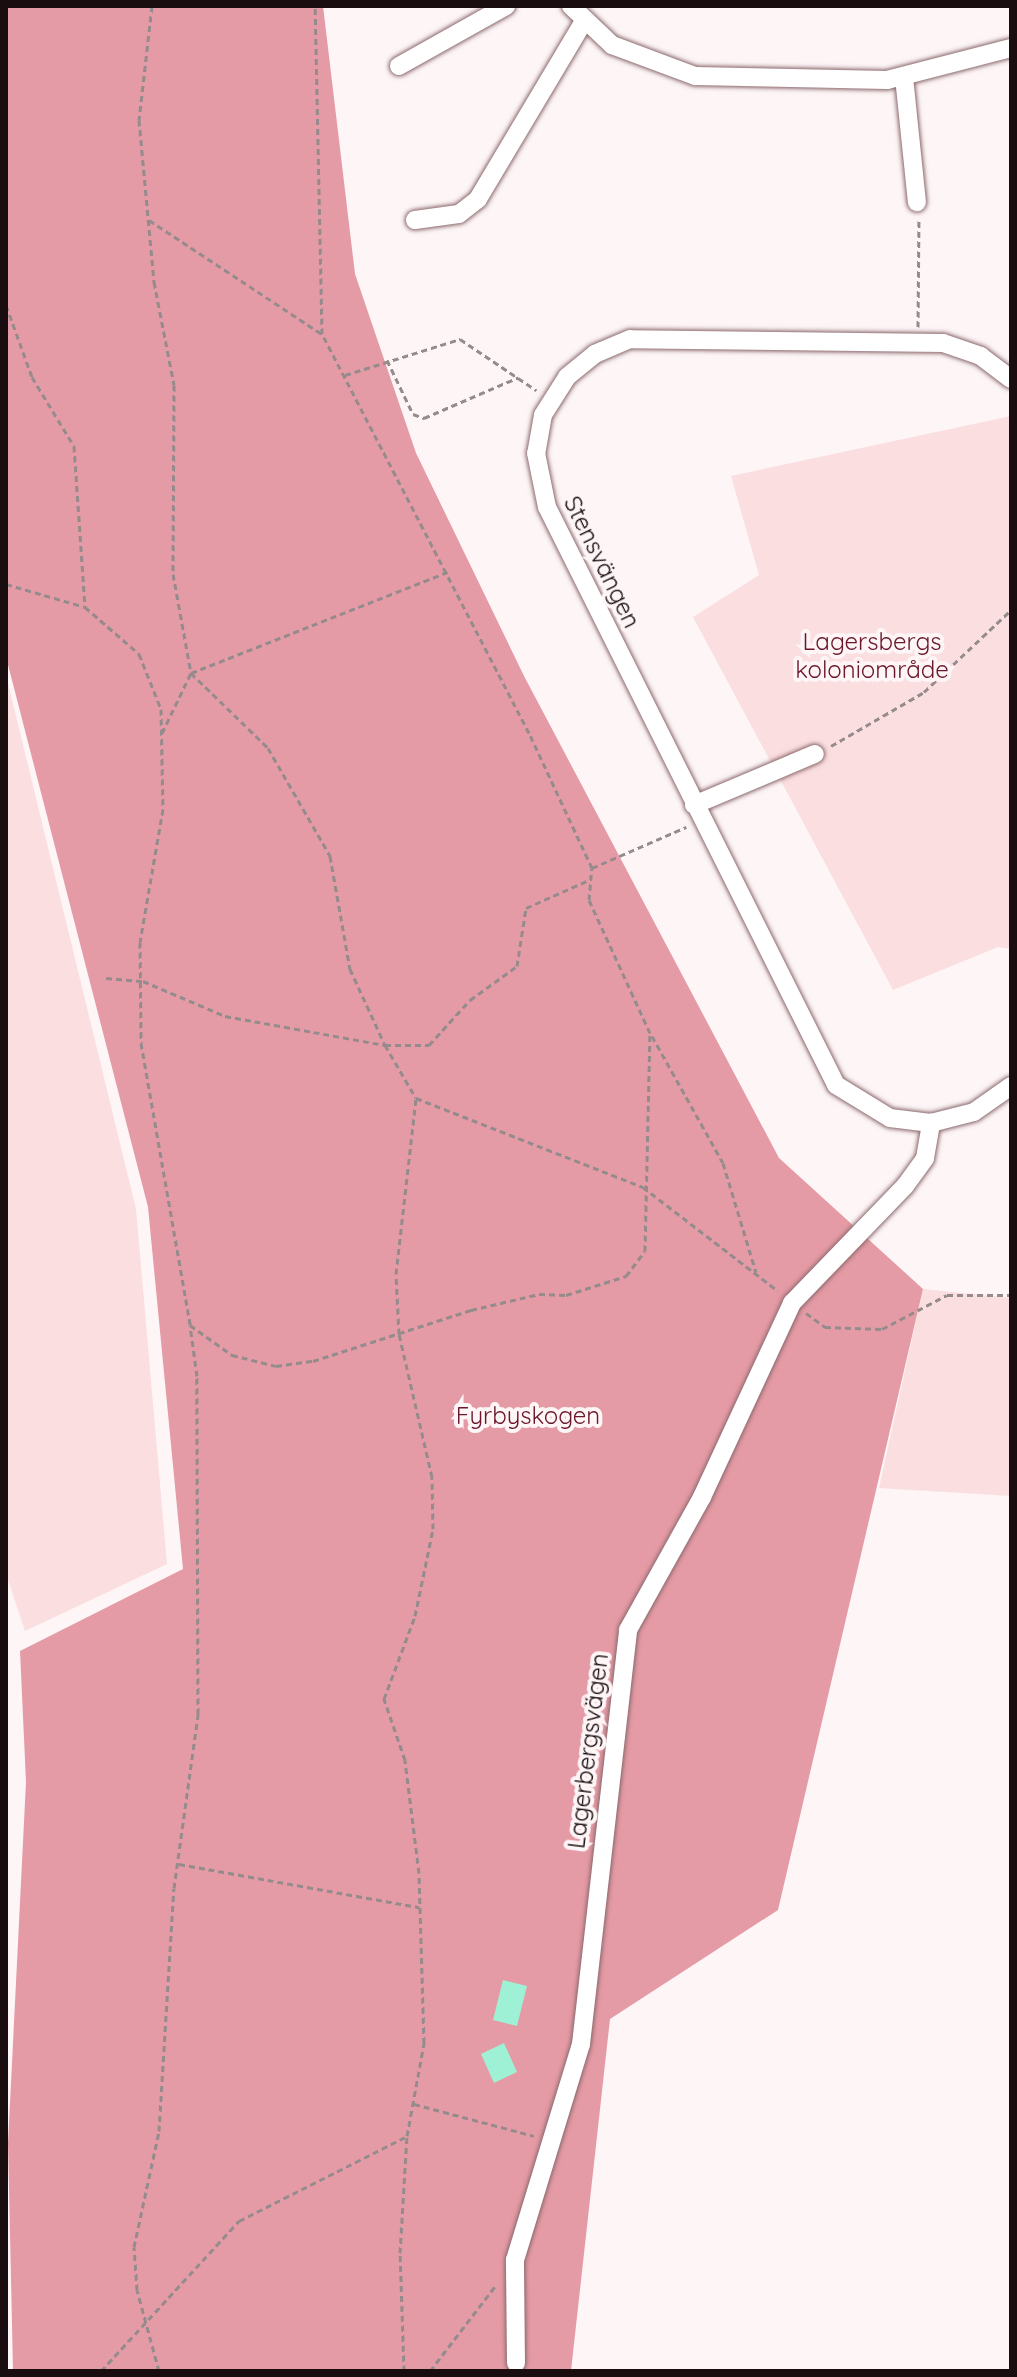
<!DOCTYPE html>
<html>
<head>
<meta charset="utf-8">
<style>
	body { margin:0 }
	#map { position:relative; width:1017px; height:2377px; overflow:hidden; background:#fdf5f6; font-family:Quicksand,sans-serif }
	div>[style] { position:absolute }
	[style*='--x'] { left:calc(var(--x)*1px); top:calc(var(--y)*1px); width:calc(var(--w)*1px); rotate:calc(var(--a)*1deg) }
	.green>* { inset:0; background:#fbdee0 }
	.forest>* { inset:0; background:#e59ba5 }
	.building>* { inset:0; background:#9ff1d5 }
	.path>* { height:3px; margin-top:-1.5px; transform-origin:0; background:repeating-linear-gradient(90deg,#958b8c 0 6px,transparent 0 10px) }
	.roads { filter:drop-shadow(0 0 2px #8b696d) drop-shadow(0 0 2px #8b696d) }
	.street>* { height:18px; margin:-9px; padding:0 9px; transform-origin:9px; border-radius:9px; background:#fff }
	span { translate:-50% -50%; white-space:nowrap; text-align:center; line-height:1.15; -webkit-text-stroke:8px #fdf5f6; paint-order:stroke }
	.street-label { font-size:24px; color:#1a0d0f }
	.park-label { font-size:24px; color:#6c162c }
	.frame { position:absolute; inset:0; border:8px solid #1a0d0f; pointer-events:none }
</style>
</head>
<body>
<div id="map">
	<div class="green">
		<i style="clip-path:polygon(1011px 416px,1011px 949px,998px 947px,893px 990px,693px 617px,759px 575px,731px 476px)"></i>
		<i style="clip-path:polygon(6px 675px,136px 1209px,167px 1564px,25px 1631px,6px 1574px)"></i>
		<i style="clip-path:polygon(923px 1289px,1011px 1298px,1011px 1496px,879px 1488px)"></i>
	</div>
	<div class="forest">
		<i style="clip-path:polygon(6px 6px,323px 6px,355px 274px,416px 453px,524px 676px,779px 1158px,923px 1289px,778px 1910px,610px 2019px,571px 2371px,13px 2371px,8px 2143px,26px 1782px,20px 1651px,183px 1569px,148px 1207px,6px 657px)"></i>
	</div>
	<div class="building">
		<i style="clip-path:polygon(503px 1980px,527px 1986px,517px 2026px,493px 2020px)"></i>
		<i style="clip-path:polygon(504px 2043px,517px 2072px,494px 2083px,481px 2054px)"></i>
	</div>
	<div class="path">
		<i style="--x:152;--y:6;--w:115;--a:96.5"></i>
		<i style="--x:139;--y:120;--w:163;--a:84.7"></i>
		<i style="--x:154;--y:282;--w:105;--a:79"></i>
		<i style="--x:174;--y:385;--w:189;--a:90.3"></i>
		<i style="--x:173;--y:574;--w:101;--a:79.7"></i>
		<i style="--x:191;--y:673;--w:107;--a:44.2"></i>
		<i style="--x:268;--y:748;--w:125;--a:60.1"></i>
		<i style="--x:330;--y:856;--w:115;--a:80"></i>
		<i style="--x:350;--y:969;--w:84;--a:65.3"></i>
		<i style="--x:385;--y:1045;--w:44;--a:0"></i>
		<i style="--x:429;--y:1045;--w:61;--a:-47.7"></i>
		<i style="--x:470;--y:1000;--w:58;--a:-35.9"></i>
		<i style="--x:517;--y:966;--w:59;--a:-81.2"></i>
		<i style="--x:526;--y:908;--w:71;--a:-24"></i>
		<i style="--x:149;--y:220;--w:207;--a:33.4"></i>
		<i style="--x:6;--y:305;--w:77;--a:70.1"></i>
		<i style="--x:32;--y:377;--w:81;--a:58.7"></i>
		<i style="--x:74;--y:446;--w:161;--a:86.1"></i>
		<i style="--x:85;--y:607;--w:72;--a:41"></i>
		<i style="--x:139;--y:654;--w:59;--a:68.2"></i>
		<i style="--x:161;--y:709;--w:100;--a:88.9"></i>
		<i style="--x:163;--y:809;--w:135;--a:99.8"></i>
		<i style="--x:140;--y:942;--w:101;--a:89.4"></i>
		<i style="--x:141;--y:1043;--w:286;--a:80.1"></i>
		<i style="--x:190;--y:1325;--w:52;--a:35.5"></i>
		<i style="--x:232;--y:1355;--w:45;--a:14"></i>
		<i style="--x:276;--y:1366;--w:37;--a:-8"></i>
		<i style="--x:313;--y:1361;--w:166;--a:-17.9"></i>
		<i style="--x:471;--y:1310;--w:70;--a:-13.2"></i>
		<i style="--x:539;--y:1294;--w:27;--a:2"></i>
		<i style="--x:566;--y:1295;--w:63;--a:-17.6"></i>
		<i style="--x:626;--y:1276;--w:31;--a:-53"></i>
		<i style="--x:645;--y:1251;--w:218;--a:-88.7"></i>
		<i style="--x:650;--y:1033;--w:146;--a:-114.6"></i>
		<i style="--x:589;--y:900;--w:32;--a:-85"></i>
		<i style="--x:592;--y:868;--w:149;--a:-115"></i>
		<i style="--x:529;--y:733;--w:449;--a:-117.4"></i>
		<i style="--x:322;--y:334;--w:328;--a:-91.2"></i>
		<i style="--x:918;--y:327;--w:109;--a:-89.5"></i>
		<i style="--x:387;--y:360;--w:60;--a:64.3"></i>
		<i style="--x:413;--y:414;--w:12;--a:20"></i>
		<i style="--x:424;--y:418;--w:103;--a:-23.3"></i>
		<i style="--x:345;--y:375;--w:121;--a:-17.4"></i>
		<i style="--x:460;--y:339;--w:92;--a:33.9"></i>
		<i style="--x:6;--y:584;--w:82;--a:16.2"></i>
		<i style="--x:162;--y:733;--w:67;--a:-64.2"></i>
		<i style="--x:191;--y:673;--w:276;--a:-21.5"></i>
		<i style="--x:831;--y:746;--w:108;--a:-30.1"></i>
		<i style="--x:924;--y:692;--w:120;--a:-43.3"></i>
		<i style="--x:592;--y:868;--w:103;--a:-23.6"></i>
		<i style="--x:106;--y:978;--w:37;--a:5"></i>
		<i style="--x:143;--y:981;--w:89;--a:23.1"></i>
		<i style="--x:225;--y:1016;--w:163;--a:10.3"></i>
		<i style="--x:385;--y:1045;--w:61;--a:59.7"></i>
		<i style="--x:416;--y:1098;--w:244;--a:21.4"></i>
		<i style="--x:643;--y:1187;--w:170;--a:37.6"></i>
		<i style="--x:652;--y:1036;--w:145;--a:60.8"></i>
		<i style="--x:723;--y:1163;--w:114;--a:73.2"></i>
		<i style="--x:806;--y:1313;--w:24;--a:36"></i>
		<i style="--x:825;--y:1327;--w:57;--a:2"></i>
		<i style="--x:882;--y:1329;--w:73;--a:-27.6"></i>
		<i style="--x:947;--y:1295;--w:64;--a:0"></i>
		<i style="--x:179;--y:1864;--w:244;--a:10.2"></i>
		<i style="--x:414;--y:2104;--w:124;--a:14.9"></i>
		<i style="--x:101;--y:2371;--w:204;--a:-47.4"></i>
		<i style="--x:239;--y:2221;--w:188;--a:-26.8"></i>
		<i style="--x:159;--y:2371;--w:84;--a:-105.2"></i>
		<i style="--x:137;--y:2290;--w:43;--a:-94"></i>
		<i style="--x:134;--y:2247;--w:119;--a:-77.8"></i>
		<i style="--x:159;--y:2131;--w:243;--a:-86.5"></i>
		<i style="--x:174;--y:1888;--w:176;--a:-82.1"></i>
		<i style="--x:198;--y:1714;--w:338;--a:-90.2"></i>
		<i style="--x:197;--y:1376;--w:51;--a:-97.8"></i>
		<i style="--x:404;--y:2371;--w:118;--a:-91.9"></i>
		<i style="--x:400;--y:2253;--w:117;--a:-86.6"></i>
		<i style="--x:407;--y:2136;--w:95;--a:-79.6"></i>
		<i style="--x:424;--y:2043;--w:170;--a:-91.7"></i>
		<i style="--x:419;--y:1873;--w:114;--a:-97.1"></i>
		<i style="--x:405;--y:1760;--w:65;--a:-109"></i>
		<i style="--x:384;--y:1699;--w:89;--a:-69.5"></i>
		<i style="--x:415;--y:1616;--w:89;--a:-78.3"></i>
		<i style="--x:433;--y:1529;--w:52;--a:-91.1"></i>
		<i style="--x:432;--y:1477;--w:147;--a:-103"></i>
		<i style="--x:399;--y:1334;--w:60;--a:-92.9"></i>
		<i style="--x:396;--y:1274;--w:177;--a:-83.5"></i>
		<i style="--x:430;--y:2371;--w:108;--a:-52.5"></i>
	</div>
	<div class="roads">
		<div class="street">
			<i style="--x:571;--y:6;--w:57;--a:43.6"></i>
			<i style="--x:612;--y:45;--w:89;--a:20.5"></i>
			<i style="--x:695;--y:76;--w:192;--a:1.2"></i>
			<i style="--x:887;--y:80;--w:128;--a:-14.5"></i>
			<i style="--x:399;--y:66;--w:123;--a:-29.3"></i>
			<i style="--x:904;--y:77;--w:126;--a:84.1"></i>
			<i style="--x:415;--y:220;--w:44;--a:-7.8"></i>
			<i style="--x:459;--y:214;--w:24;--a:-38"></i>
			<i style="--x:478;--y:199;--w:207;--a:-59.2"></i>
			<i style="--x:1011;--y:379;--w:38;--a:-143"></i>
			<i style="--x:981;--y:356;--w:40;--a:-161.1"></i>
			<i style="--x:943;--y:343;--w:313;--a:-179.3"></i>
			<i style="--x:630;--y:339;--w:38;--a:157"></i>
			<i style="--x:595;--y:354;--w:36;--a:141"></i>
			<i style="--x:567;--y:377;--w:45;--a:122.3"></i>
			<i style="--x:543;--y:415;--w:39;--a:100"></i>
			<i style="--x:536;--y:453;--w:55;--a:78.5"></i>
			<i style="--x:547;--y:507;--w:646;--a:63.43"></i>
			<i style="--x:836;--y:1085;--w:63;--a:31.4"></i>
			<i style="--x:890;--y:1118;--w:41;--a:7"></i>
			<i style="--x:931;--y:1123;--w:44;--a:-14.3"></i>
			<i style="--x:974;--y:1112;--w:45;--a:-35.1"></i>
			<i style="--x:694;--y:805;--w:131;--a:-22.9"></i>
			<i style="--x:516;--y:2363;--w:103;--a:-90.6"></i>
			<i style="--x:515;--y:2260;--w:226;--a:-73"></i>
			<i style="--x:581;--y:2044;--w:417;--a:-83.5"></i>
			<i style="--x:628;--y:1630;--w:152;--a:-60.9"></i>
			<i style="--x:702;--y:1497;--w:214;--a:-65.1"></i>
			<i style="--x:792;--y:1303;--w:163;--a:-46"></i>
			<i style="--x:905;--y:1186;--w:34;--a:-54"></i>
			<i style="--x:925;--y:1158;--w:36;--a:-80"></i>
		</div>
	</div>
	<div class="street-label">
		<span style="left:602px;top:562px;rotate:64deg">Stensvängen</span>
		<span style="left:588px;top:1751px;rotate:-83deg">Lagerbergsvägen</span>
	</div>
	<div class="park-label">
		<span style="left:872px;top:656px">Lagersbergs<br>koloniområde</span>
		<span style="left:528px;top:1416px">Fyrbyskogen</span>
	</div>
	<div class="frame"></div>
</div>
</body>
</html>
